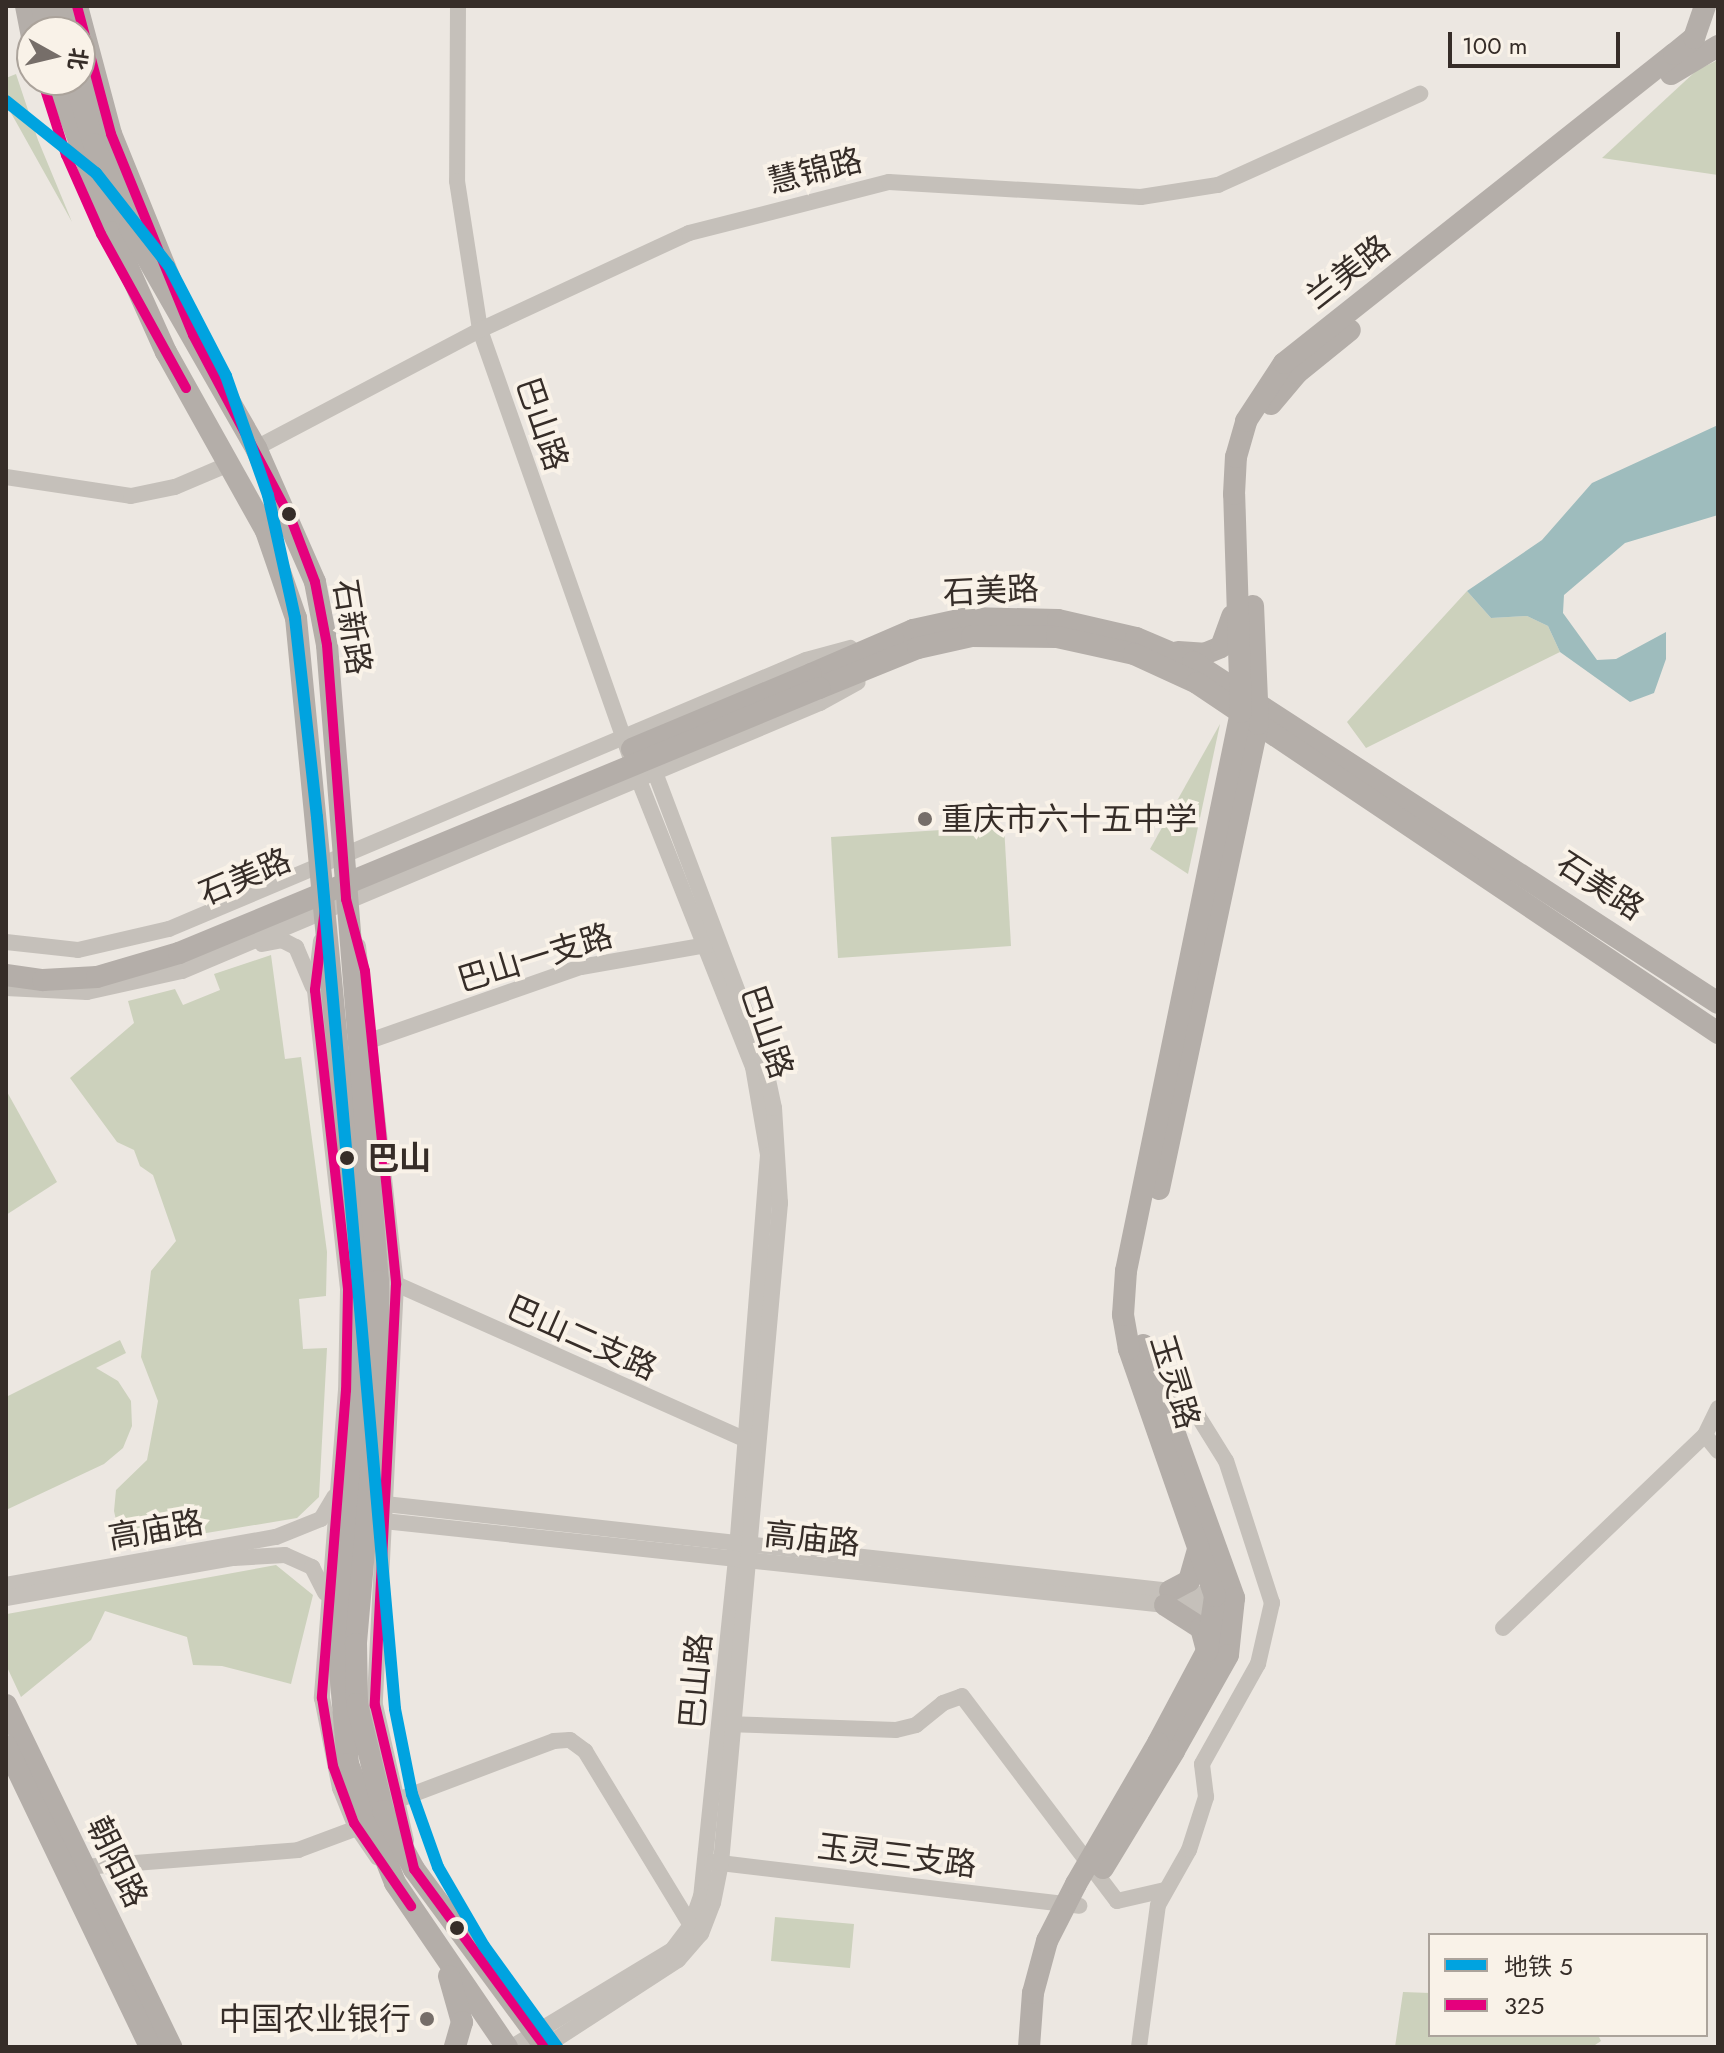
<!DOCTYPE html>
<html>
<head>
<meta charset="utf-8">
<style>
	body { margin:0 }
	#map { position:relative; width:1724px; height:2053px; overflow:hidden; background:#ece7e1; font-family:Jost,"Noto Sans SC",sans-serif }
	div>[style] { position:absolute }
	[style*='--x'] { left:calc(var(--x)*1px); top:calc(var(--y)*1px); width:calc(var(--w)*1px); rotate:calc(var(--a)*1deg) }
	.green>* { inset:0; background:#ccd1bc }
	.water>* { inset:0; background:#9ebcbd }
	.minor>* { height:16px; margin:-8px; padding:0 8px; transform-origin:8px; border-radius:8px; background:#c5c0ba }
	.major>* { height:22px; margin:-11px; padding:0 11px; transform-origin:11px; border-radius:11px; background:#b4aea9 }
	.major-bridge>* { height:22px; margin:-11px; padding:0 11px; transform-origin:11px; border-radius:11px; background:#b4aea9 }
	.bus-1>* { height:10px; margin:-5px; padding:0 5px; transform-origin:5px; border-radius:5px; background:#e5007d }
	.metro-1>* { height:12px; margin:-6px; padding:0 6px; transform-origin:6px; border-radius:6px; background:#00a3e0 }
	.dots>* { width:22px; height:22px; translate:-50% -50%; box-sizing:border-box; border:4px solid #f9f2e8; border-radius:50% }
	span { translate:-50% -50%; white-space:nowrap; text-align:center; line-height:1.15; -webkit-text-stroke:8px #f9f2e8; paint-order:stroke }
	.street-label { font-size:32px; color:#362d28 }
	.poi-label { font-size:32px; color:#362d28 }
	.left { translate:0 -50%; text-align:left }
	.right { translate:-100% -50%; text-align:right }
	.stop-label { font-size:32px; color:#362d28; font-weight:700 }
	.frame { position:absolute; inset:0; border:8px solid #362d28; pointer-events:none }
	.legend { position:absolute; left:1428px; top:1933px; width:280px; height:104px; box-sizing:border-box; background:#f9f2e8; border:2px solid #aba39b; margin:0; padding:10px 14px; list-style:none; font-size:24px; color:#362d28 }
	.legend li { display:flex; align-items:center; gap:16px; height:40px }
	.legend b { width:40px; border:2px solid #aba39b }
	.north { position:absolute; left:16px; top:16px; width:80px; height:80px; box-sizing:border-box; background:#f9f2e8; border:2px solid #aba39b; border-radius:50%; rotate:98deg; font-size:22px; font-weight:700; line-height:32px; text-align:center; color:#362d28 }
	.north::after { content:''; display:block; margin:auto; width:28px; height:36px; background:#766e69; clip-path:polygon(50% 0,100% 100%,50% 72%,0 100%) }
	.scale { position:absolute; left:1448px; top:32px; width:172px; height:36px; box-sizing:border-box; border:4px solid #362d28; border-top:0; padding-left:10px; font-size:24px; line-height:28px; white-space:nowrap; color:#362d28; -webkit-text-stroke:6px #f9f2e8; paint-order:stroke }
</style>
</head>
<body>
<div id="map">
	<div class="green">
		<i style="clip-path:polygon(1718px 60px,1718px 175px,1602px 158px,1697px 70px)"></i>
		<i style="clip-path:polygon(16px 74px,38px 140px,72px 222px,6px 104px,6px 78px)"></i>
		<i style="clip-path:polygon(1467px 591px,1491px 618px,1527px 616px,1548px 626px,1560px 652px,1366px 748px,1347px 722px)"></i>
		<i style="clip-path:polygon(1220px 724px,1188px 874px,1150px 849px)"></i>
		<i style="clip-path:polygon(1004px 826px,1011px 946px,838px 958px,831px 837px)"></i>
		<i style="clip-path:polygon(271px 955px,285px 1059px,301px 1057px,327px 1252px,326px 1296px,299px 1299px,303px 1349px,327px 1348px,319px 1497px,297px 1518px,122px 1547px,114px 1511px,116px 1490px,147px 1460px,158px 1401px,141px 1357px,151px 1271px,176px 1241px,153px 1175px,140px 1166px,134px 1150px,117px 1142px,70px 1078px,134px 1023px,128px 1001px,175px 989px,183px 1005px,220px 990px,214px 974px)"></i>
		<i style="clip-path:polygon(6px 1090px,57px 1182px,6px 1215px)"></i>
		<i style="clip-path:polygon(120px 1340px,126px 1353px,96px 1368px,118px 1381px,131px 1401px,132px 1426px,123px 1448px,104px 1464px,6px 1510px,6px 1397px)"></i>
		<i style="clip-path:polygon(276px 1565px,313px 1595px,291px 1684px,222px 1666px,193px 1665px,187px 1637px,105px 1611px,91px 1640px,21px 1697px,6px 1665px,7px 1614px)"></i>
		<i style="clip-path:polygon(775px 1917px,854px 1924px,850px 1968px,771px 1961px)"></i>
		<i style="clip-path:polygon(1403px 1992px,1430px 1993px,1430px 2035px,1598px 2035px,1601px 2041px,1592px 2047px,1395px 2047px)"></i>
	</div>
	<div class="water">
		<i style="clip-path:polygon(1718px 425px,1718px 515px,1625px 543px,1564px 595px,1563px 613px,1597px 660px,1616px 659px,1666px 632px,1666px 659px,1654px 693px,1630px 702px,1560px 652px,1548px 626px,1527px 616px,1491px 618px,1467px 591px,1542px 540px,1592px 483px)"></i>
	</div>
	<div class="minor">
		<i style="--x:458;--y:6;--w:175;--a:90.3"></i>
		<i style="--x:457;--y:181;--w:151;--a:81.2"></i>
		<i style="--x:480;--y:330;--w:475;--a:70.6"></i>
		<i style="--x:638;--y:778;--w:311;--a:68.3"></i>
		<i style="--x:753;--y:1067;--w:89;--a:80.3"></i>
		<i style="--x:768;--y:1155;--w:405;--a:94.5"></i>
		<i style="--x:736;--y:1559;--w:339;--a:95.9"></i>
		<i style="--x:701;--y:1896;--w:31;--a:109"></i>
		<i style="--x:691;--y:1925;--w:31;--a:127"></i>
		<i style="--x:672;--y:1950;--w:187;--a:148.8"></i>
		<i style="--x:256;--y:448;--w:253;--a:-27.8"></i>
		<i style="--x:480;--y:330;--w:230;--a:-24.9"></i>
		<i style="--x:689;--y:233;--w:206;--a:-14.3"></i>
		<i style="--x:889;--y:182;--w:252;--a:3.4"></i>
		<i style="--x:1141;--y:197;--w:78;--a:-8.9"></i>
		<i style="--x:1218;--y:185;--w:222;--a:-24.3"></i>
		<i style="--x:6;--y:477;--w:126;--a:8.6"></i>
		<i style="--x:131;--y:496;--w:45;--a:-11.6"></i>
		<i style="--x:175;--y:487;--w:59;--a:-23.1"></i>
		<i style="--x:321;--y:941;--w:49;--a:97"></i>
		<i style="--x:315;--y:990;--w:302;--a:83.7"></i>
		<i style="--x:348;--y:1290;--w:100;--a:91.1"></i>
		<i style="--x:346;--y:1390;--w:309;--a:94.5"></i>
		<i style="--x:322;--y:1698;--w:92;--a:78.7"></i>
		<i style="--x:340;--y:1788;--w:38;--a:68"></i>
		<i style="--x:354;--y:1823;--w:42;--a:55.6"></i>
		<i style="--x:6;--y:942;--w:72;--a:6.3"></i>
		<i style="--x:78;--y:950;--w:93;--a:-13"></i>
		<i style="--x:169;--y:929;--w:691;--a:-22.89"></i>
		<i style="--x:806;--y:660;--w:46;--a:-15.3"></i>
		<i style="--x:262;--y:944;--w:20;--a:-11"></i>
		<i style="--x:282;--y:940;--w:16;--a:27"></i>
		<i style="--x:296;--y:947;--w:43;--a:67"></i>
		<i style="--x:358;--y:946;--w:340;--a:83.6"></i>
		<i style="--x:396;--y:1284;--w:422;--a:92.9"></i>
		<i style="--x:375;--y:1705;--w:139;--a:77.1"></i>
		<i style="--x:6;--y:988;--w:81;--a:2.8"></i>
		<i style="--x:87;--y:992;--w:97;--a:-12.5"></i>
		<i style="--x:182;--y:971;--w:692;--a:-22.79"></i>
		<i style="--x:820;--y:703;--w:43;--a:-28.9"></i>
		<i style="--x:372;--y:1040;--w:221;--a:-19.3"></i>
		<i style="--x:581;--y:967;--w:134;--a:-9.9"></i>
		<i style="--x:396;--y:1284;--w:384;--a:24"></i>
		<i style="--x:1705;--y:1435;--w:21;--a:51"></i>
		<i style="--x:385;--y:1504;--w:845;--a:6.32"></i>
		<i style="--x:384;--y:1521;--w:842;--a:6.14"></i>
		<i style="--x:6;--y:1585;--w:274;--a:-10.1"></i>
		<i style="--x:276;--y:1537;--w:48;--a:-21.8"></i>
		<i style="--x:321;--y:1519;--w:26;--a:-59"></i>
		<i style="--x:6;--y:1598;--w:231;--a:-10"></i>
		<i style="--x:234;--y:1558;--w:51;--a:-3.4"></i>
		<i style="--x:285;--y:1555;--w:30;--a:24"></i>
		<i style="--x:312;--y:1567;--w:29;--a:63"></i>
		<i style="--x:1503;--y:1628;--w:279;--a:-43.7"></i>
		<i style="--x:1705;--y:1435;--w:30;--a:-64"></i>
		<i style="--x:726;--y:1724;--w:170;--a:2"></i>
		<i style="--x:896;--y:1730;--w:21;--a:-14"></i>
		<i style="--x:916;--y:1725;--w:35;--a:-39"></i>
		<i style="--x:943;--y:1703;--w:20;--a:-20"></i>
		<i style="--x:962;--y:1696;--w:257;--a:52.9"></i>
		<i style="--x:1117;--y:1901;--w:49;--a:-12.9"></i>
		<i style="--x:395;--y:1801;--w:170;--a:-20.7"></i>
		<i style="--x:554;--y:1741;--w:16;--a:-4"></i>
		<i style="--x:570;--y:1740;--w:19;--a:36"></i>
		<i style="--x:585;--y:1751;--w:204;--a:58.7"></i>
		<i style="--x:712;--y:1862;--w:370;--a:6.8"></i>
		<i style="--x:84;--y:1867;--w:215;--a:-4.5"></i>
		<i style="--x:298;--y:1850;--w:63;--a:-20.4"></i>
		<i style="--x:544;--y:2047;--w:160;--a:-33"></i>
		<i style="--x:678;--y:1960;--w:35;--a:-49"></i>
		<i style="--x:701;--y:1934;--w:33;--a:-69"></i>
		<i style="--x:713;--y:1903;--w:41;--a:-78.7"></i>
		<i style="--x:721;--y:1863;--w:663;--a:-84.89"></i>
		<i style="--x:780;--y:1203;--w:95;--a:-93.6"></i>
		<i style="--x:774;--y:1108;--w:48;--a:-102"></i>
		<i style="--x:764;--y:1061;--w:353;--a:-110.7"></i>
		<i style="--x:1139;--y:2047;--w:143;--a:-82.4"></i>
		<i style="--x:1158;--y:1905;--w:63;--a:-60.6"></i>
		<i style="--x:1189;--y:1850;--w:56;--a:-72.2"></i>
		<i style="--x:1206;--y:1797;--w:33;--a:-97"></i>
		<i style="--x:1202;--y:1764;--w:115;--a:-60.8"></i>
		<i style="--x:1258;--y:1664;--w:63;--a:-77.1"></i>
		<i style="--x:1272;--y:1603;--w:149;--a:-107.9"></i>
		<i style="--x:1226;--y:1461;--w:53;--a:-121.9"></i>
		<i style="--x:1198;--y:1416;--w:52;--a:-144.5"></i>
	</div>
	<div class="major">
		<i style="--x:26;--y:6;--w:31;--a:79"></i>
		<i style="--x:42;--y:6;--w:26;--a:79"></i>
		<i style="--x:59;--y:6;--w:26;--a:79"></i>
		<i style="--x:77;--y:6;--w:132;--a:75.1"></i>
		<i style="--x:111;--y:134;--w:157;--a:67.9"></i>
		<i style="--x:1671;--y:74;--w:55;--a:-30.8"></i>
		<i style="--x:57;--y:80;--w:162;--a:70.1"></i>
		<i style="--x:112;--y:232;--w:132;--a:65.8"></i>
		<i style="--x:166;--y:352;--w:205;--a:60.8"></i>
		<i style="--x:266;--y:531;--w:92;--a:71"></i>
		<i style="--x:296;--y:618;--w:674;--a:84.47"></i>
		<i style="--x:361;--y:1289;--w:99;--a:90.6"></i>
		<i style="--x:360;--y:1388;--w:258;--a:94.9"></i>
		<i style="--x:338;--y:1645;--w:119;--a:85.2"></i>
		<i style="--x:348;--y:1764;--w:128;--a:68.4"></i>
		<i style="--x:395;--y:1883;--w:199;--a:55.7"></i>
		<i style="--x:75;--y:80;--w:67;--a:73.5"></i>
		<i style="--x:94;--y:144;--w:91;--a:66.8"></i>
		<i style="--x:130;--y:228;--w:254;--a:60.2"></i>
		<i style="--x:256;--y:448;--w:146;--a:66.2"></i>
		<i style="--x:315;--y:582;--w:64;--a:79.2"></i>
		<i style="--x:327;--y:645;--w:638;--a:85.42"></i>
		<i style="--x:378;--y:1281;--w:110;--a:90"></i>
		<i style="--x:378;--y:1391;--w:254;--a:95"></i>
		<i style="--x:356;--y:1644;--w:60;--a:89"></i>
		<i style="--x:357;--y:1704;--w:110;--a:76.3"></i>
		<i style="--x:383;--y:1811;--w:66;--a:61.9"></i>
		<i style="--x:414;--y:1869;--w:221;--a:53.6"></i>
		<i style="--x:1271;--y:404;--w:40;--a:-50"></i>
		<i style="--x:1297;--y:373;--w:68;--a:-39.1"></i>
		<i style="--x:1178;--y:652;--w:26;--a:4"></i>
		<i style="--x:1204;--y:654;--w:18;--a:-22"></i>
		<i style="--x:1221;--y:647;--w:33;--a:-70"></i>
		<i style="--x:811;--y:674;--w:111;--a:-23.3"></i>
		<i style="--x:913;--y:630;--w:56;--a:-12.3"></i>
		<i style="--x:968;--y:618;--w:90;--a:1.3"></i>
		<i style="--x:1058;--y:620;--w:80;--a:13"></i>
		<i style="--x:1136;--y:638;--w:62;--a:22.8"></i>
		<i style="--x:1193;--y:662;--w:626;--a:33"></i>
		<i style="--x:819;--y:688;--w:107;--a:-22"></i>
		<i style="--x:918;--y:648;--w:55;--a:-12.5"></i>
		<i style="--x:972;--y:636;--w:85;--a:0.7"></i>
		<i style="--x:1057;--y:637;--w:79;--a:12.4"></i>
		<i style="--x:1134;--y:654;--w:69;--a:24.7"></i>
		<i style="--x:1197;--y:683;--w:628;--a:33.89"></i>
		<i style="--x:6;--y:975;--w:37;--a:8"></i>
		<i style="--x:43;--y:980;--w:54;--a:-3.2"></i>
		<i style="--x:97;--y:977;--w:85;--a:-16.3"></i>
		<i style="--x:1159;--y:1189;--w:475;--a:-78"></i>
		<i style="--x:1258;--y:724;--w:118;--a:-92.4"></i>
		<i style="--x:1143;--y:1345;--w:269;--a:70.2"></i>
		<i style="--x:1234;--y:1598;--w:57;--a:96"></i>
		<i style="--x:1228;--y:1655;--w:110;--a:119.4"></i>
		<i style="--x:1170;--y:1591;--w:21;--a:-28"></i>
		<i style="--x:1189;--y:1581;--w:36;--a:-74"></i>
		<i style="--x:1165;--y:1605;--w:43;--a:32.6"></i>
		<i style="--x:1201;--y:1628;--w:24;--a:75"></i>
		<i style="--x:6;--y:1705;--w:380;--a:64.2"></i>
		<i style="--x:1158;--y:1743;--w:104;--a:-62"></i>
		<i style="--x:1207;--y:1651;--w:56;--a:-81.7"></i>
		<i style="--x:1215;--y:1596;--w:262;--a:-109.2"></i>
		<i style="--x:1129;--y:1349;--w:35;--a:-100"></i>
		<i style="--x:1123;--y:1315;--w:44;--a:-86.1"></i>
		<i style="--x:1126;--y:1271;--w:571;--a:-78.38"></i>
		<i style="--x:1241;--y:712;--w:218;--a:-91.8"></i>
		<i style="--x:1234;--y:494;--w:37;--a:-87"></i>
		<i style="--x:1236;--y:457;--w:37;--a:-74"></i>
		<i style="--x:1246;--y:421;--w:69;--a:-56.8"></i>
		<i style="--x:1284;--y:363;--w:498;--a:-38.4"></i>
		<i style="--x:1674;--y:54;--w:26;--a:-39"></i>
		<i style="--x:1694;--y:38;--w:34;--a:-71"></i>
		<i style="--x:6;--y:1746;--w:334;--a:64.4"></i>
		<i style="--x:449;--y:1976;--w:48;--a:74.2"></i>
		<i style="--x:462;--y:2022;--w:26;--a:106"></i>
		<i style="--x:1029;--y:2047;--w:54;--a:-85.8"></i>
		<i style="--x:1033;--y:1993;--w:54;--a:-74.9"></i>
		<i style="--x:1047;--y:1941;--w:64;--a:-63"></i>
	</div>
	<div class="major-bridge">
		<i style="--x:632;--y:749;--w:194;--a:-22.7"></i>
		<i style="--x:179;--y:953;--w:693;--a:-22.49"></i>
		<i style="--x:1103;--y:1868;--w:137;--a:-58.7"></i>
		<i style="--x:1076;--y:1884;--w:163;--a:-59.8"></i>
	</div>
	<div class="bus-1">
		<i style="--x:77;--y:6;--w:132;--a:75.1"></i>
		<i style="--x:111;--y:134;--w:217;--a:67.8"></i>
		<i style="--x:193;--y:335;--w:208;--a:62"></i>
		<i style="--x:291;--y:519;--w:67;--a:69.1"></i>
		<i style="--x:315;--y:582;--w:64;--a:79.2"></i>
		<i style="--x:327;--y:645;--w:255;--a:85.7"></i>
		<i style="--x:346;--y:899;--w:74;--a:75.2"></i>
		<i style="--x:365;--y:971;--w:315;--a:84.3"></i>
		<i style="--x:396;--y:1284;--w:422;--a:92.9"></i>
		<i style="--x:375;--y:1705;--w:169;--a:76.6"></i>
		<i style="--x:414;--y:1869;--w:221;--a:53.6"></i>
		<i style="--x:42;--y:80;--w:79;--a:72.3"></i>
		<i style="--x:66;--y:155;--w:86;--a:66.1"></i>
		<i style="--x:101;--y:234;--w:176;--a:61.1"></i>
		<i style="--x:322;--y:871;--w:37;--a:85"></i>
		<i style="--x:325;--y:908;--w:83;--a:97"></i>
		<i style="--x:315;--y:990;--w:302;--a:83.7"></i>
		<i style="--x:348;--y:1290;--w:100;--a:91.1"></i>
		<i style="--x:346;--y:1390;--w:309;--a:94.5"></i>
		<i style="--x:322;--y:1698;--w:69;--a:80.8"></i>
		<i style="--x:333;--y:1766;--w:61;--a:69.8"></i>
		<i style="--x:354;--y:1823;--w:101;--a:55.5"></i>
	</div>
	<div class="metro-1">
		<i style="--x:6;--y:101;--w:115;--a:38.7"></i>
		<i style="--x:96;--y:173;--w:118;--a:51.9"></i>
		<i style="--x:169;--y:266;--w:124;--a:62.6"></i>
		<i style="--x:226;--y:376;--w:126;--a:70.6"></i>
		<i style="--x:268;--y:495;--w:126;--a:77.6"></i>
		<i style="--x:295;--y:618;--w:200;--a:83.7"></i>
		<i style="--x:317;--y:817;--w:895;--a:85"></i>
		<i style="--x:395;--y:1709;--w:87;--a:78.7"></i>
		<i style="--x:412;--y:1794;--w:77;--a:70.4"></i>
		<i style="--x:438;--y:1867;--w:91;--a:59.8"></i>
		<i style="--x:484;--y:1946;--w:125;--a:54.1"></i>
	</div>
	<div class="dots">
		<i style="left:289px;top:514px;background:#362d28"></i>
		<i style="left:925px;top:819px;background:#766e69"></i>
		<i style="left:347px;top:1158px;background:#362d28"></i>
		<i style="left:457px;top:1928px;background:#362d28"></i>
		<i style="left:427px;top:2019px;background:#766e69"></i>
	</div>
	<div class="street-label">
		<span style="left:815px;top:171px;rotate:-14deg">慧锦路</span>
		<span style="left:1348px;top:272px;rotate:-38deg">兰美路</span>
		<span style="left:542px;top:424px;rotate:71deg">巴山路</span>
		<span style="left:991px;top:591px;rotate:-3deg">石美路</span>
		<span style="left:352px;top:627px;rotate:81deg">石新路</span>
		<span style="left:245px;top:877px;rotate:-23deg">石美路</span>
		<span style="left:1600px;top:886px;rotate:33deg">石美路</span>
		<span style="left:535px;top:958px;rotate:-17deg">巴山一支路</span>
		<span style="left:767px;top:1032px;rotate:71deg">巴山路</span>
		<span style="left:582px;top:1338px;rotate:24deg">巴山二支路</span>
		<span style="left:1175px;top:1382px;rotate:73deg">玉灵路</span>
		<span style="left:156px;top:1530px;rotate:-10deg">高庙路</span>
		<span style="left:812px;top:1539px;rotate:6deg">高庙路</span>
		<span style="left:696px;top:1681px;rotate:-85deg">巴山路</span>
		<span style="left:897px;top:1856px;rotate:7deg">玉灵三支路</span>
		<span style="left:117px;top:1862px;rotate:64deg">朝阳路</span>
	</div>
	<div class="poi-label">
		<span class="left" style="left:941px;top:819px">重庆市六十五中学</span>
		<span class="right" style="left:411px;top:2019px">中国农业银行</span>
	</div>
	<div class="stop-label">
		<span class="left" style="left:367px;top:1158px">巴山</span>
	</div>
	<div class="frame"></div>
	<ul class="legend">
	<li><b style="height:10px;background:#00a3e0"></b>地铁 5</li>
	<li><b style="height:10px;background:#e5007d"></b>325</li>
	</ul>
	<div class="north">北</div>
	<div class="scale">100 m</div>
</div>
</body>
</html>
